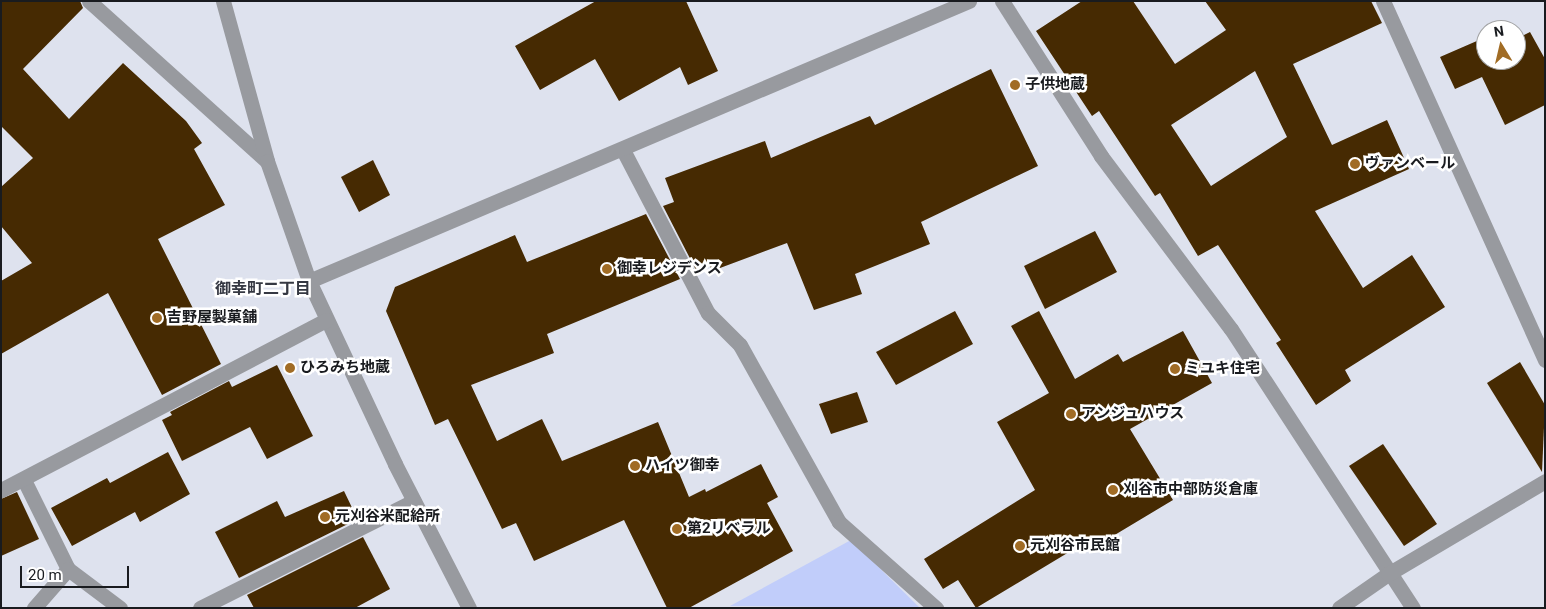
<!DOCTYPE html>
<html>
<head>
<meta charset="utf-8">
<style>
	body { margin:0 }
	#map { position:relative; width:1546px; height:609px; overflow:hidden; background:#dee2ee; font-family:Roboto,"Noto Sans JP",sans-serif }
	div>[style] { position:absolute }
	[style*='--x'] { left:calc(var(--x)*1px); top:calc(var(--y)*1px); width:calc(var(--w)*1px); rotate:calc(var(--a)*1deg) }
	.green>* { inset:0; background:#c1cdfa }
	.building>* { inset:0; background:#462a02 }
	.minor>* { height:15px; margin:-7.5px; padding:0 7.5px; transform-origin:7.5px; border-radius:7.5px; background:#989a9f }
	.dots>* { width:14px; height:14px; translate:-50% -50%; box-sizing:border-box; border:2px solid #fff; border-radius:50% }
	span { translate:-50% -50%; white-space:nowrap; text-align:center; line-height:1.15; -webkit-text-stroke:5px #fff; paint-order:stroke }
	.poi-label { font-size:15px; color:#191b1f; font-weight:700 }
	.left { translate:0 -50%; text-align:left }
	.neighbourhood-label { font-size:16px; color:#353842; font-weight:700 }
	.frame { position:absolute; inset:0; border:2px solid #191b1f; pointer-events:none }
	.north { position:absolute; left:1476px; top:20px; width:50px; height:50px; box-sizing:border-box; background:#fff; border:1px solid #a3a4a5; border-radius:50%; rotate:351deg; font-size:14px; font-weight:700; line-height:20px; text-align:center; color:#191b1f }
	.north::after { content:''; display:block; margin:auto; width:18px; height:22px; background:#a16c25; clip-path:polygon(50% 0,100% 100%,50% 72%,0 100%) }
	.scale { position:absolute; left:20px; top:566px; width:109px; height:22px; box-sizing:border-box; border:2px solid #191b1f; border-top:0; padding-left:6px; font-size:15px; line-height:18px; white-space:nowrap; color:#191b1f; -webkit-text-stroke:4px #fff; paint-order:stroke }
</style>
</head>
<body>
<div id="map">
	<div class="green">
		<i style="clip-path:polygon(851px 540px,920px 608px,730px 606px)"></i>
	</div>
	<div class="building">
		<i style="clip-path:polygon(1px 1px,80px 1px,83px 8px,23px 69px,69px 119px,123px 63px,186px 121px,202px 143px,194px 149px,225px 205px,158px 239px,221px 364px,162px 395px,108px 293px,1px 354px,1px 281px,32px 263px,1px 226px,1px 187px,33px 158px,1px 126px)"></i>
		<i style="clip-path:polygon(596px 1px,686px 1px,718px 71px,688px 85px,680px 67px,619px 101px,595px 59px,540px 90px,515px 46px)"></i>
		<i style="clip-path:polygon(evenodd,1082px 1px,1133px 1px,1175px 64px,1226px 30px,1205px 1px,1371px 1px,1382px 23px,1293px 64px,1332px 145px,1387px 120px,1409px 169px,1315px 211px,1363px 288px,1412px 255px,1445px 307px,1345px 370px,1351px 381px,1316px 405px,1276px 343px,1281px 340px,1218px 245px,1198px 256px,1160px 193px,1155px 196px,1099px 111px,1092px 116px,1036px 31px,1082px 1px,1255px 71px,1287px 137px,1211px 186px,1171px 125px,1255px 71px)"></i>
		<i style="clip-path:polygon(1530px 32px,1545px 59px,1545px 105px,1505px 125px,1482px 77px,1455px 89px,1440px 57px,1486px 37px,1486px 60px,1516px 60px,1516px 39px)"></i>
		<i style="clip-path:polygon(991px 69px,1038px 166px,921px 222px,930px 244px,855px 274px,862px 294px,814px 310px,787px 243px,712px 271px,710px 266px,697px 272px,663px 206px,674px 202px,665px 178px,765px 141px,771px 158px,870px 116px,875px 125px)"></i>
		<i style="clip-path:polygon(373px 160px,390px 195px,359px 212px,341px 177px)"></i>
		<i style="clip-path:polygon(646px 214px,680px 279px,547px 334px,554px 353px,471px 385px,497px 441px,542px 419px,562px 461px,658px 422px,689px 497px,705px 489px,706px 492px,761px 464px,778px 497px,767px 503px,793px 551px,689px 608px,667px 608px,624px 520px,534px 561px,516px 523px,502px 529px,448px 419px,435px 425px,386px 311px,395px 287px,515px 235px,527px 262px)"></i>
		<i style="clip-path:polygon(1095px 231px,1117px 272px,1045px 309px,1024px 266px)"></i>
		<i style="clip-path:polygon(955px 311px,973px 344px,896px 385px,876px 352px)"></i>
		<i style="clip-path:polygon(1039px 311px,1075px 379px,1118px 354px,1123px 362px,1183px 331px,1212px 383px,1130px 429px,1173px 500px,1093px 548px,1089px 540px,976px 608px,958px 580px,943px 589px,924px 559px,1035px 490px,997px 422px,1049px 393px,1011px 326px)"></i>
		<i style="clip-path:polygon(1520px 362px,1545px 405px,1542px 472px,1487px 383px)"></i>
		<i style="clip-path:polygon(277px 365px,313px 436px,267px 459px,250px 427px,182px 461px,162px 420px,172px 415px,170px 412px,229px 381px,232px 387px)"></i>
		<i style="clip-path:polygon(857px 392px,868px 422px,831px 434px,819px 404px)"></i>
		<i style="clip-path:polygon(1383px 444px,1437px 524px,1404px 546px,1349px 466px)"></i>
		<i style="clip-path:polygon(168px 452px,190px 494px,140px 522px,135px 512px,72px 546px,51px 508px,107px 478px,110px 483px)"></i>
		<i style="clip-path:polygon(344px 491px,357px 518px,354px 521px,239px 578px,215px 532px,277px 501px,285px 517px)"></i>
		<i style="clip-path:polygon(17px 492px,39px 539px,1px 556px,1px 499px)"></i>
		<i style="clip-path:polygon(363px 537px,390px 589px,355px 608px,254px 608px,247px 595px)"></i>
	</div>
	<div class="minor">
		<i style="--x:89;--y:1;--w:239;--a:42"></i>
		<i style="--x:223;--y:1;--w:166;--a:74.6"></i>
		<i style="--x:267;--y:161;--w:127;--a:70.7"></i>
		<i style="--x:309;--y:281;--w:202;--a:64.8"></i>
		<i style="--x:395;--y:464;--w:162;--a:62.8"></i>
		<i style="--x:1002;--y:1;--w:184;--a:57.4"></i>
		<i style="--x:1101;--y:156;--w:216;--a:53.1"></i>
		<i style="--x:1231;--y:329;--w:333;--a:56.9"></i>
		<i style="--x:1383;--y:1;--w:394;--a:65.7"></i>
		<i style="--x:623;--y:150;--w:184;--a:62.5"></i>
		<i style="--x:708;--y:313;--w:45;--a:45"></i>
		<i style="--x:740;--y:345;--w:203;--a:60.8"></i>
		<i style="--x:839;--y:522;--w:130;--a:41.6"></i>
		<i style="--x:309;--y:281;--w:717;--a:-22.99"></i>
		<i style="--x:24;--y:480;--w:99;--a:63.7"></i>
		<i style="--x:68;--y:569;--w:52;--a:131.1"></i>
		<i style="--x:1;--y:490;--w:367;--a:-27.6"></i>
		<i style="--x:68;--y:569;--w:65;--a:36.9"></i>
		<i style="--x:200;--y:608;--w:239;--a:-26.6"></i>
		<i style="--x:1339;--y:608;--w:60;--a:-34.8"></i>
		<i style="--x:1388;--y:574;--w:182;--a:-30.6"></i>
	</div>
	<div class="dots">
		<i style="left:1015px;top:85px;background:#a16c25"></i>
		<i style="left:1355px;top:164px;background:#a16c25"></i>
		<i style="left:607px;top:269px;background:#a16c25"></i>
		<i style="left:157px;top:318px;background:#a16c25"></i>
		<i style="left:290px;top:368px;background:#a16c25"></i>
		<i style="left:1175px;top:369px;background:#a16c25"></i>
		<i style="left:1071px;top:414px;background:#a16c25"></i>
		<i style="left:635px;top:466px;background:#a16c25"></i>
		<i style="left:1113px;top:490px;background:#a16c25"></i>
		<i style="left:325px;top:517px;background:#a16c25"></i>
		<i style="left:677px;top:529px;background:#a16c25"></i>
		<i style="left:1020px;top:546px;background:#a16c25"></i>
	</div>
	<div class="poi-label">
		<span class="left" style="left:1025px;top:85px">子供地蔵</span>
		<span class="left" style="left:1365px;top:164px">ヴァンベール</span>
		<span class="left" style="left:617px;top:269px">御幸レジデンス</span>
		<span class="left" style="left:167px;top:318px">吉野屋製菓舗</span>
		<span class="left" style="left:300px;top:368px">ひろみち地蔵</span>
		<span class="left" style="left:1185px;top:369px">ミユキ住宅</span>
		<span class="left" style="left:1081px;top:414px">アンジュハウス</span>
		<span class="left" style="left:645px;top:466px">ハイツ御幸</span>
		<span class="left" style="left:1123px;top:490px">刈谷市中部防災倉庫</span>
		<span class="left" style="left:335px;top:517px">元刈谷米配給所</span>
		<span class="left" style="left:687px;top:529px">第2リベラル</span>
		<span class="left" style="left:1030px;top:546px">元刈谷市民館</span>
	</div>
	<div class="neighbourhood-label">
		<span style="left:263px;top:289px">御幸町二丁目</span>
	</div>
	<div class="frame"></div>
	<div class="north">N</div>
	<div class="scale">20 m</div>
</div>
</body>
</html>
